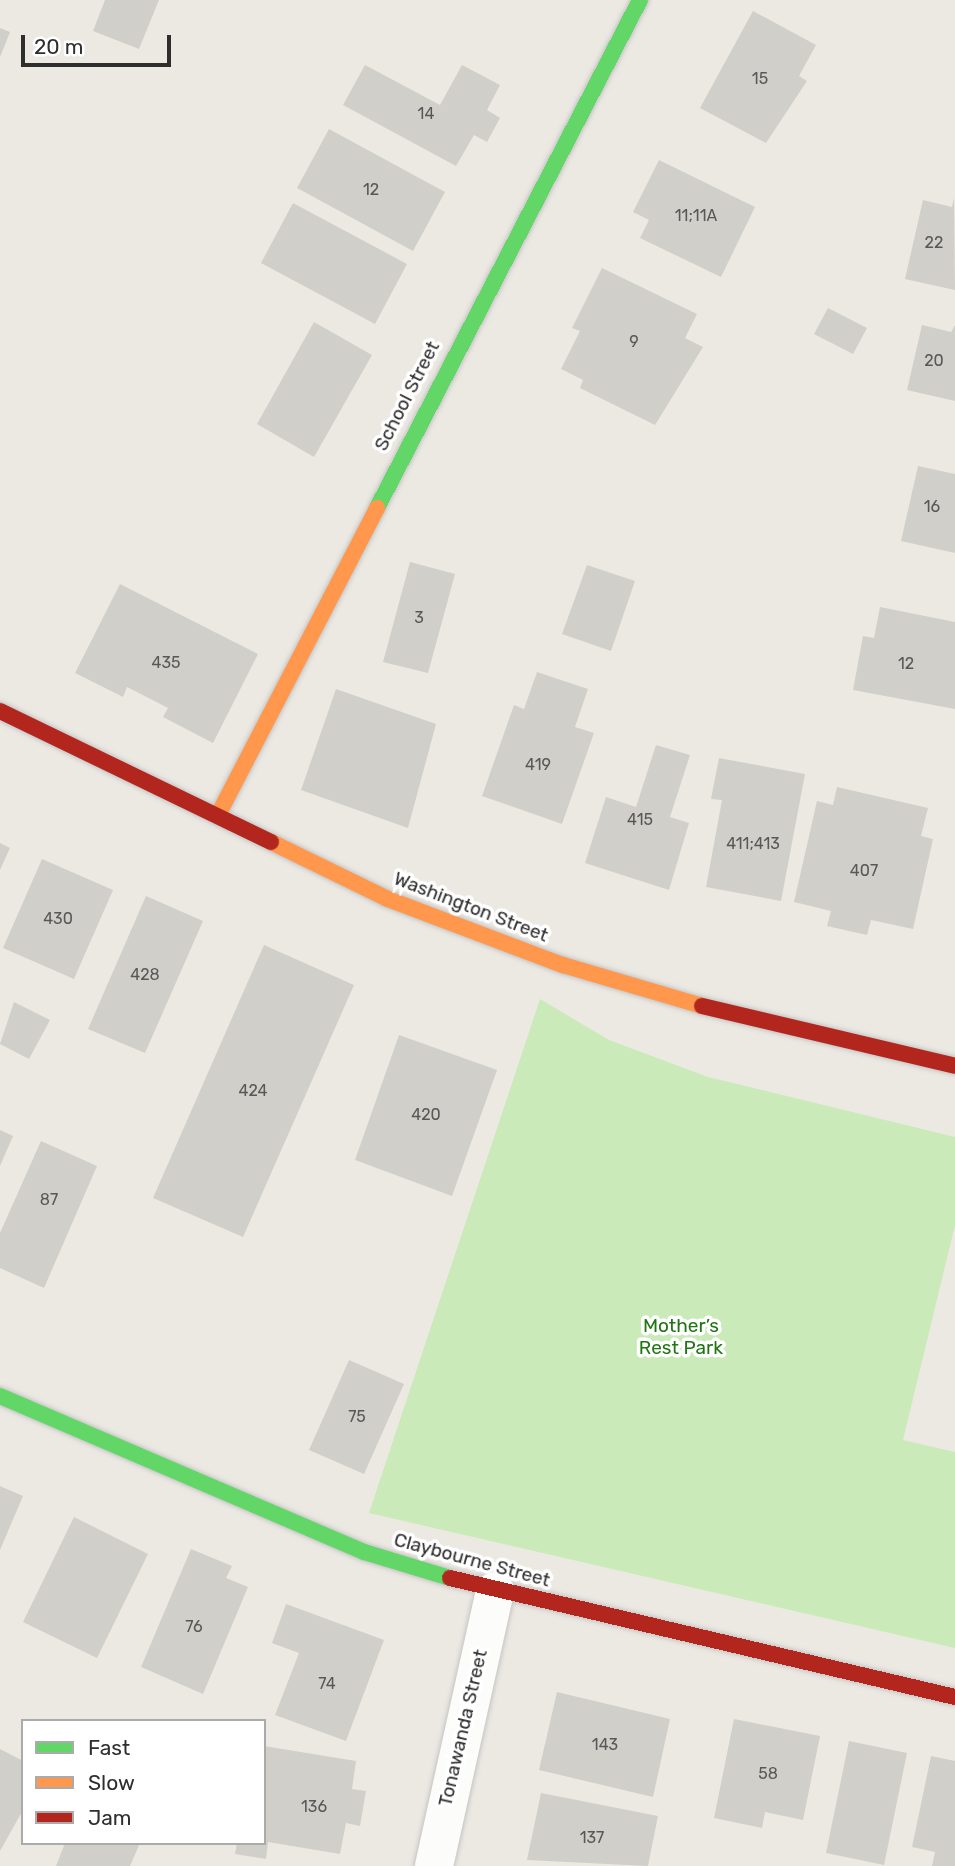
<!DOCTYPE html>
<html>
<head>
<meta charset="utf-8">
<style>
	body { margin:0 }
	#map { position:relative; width:955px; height:1866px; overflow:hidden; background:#ece9e3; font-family:Rubik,sans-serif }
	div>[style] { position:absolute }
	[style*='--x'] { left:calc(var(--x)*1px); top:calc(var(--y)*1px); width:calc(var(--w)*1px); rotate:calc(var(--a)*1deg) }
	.green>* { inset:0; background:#caeab9 }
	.building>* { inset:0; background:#d1cfca }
	.roads { filter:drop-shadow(0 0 2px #c5c5c4) drop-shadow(0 0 2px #c5c5c4) }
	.street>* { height:38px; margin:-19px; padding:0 19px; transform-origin:19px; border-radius:19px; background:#fcfcfb }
	.fast>* { height:16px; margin:-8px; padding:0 8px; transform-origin:8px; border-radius:8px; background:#63d668 }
	.slow>* { height:16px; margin:-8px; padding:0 8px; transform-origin:8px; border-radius:8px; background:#ff974d }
	.jam>* { height:16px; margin:-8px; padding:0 8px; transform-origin:8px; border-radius:8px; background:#b3261e }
	span { translate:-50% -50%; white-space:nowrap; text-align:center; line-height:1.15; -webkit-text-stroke:7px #fff; paint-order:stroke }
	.number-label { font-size:16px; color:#585857 }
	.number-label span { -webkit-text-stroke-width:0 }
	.street-label { font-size:19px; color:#2e2e2e }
	.park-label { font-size:19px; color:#217513 }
	.legend { position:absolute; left:21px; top:1719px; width:245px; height:126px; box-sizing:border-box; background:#fff; border:2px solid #ababab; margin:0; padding:9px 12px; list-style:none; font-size:21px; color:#2e2e2e }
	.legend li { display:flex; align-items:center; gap:14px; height:35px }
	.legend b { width:35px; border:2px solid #ababab }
	.scale { position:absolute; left:21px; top:35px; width:150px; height:32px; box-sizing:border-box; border:4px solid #2e2e2e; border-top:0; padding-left:9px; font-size:21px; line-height:24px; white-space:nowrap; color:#2e2e2e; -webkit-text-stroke:5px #fff; paint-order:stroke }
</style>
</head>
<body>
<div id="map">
	<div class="green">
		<i style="clip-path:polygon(540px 999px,609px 1040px,708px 1077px,955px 1137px,955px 1225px,903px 1440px,955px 1452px,955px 1648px,369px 1513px)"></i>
	</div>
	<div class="building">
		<i style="clip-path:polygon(105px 0,159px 0,139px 49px,93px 31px)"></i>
		<i style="clip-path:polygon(753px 11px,816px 45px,799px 76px,807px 81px,766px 143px,700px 108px)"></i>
		<i style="clip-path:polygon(0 28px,10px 32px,0 57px)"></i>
		<i style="clip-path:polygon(365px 65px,440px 105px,462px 65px,500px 85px,487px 110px,500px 118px,487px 142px,474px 135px,456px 166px,343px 105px)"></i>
		<i style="clip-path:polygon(329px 129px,445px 192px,413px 251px,297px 188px)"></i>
		<i style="clip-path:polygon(659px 160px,755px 207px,721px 277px,640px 238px,649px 220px,633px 212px)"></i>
		<i style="clip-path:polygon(954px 198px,955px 290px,905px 279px,923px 200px,952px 207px)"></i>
		<i style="clip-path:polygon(293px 203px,407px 264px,375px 324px,261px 263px)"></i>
		<i style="clip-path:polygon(602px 268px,697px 314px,685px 338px,703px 347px,655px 425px,580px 388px,583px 380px,561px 369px,580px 331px,572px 328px)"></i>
		<i style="clip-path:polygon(828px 308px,867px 328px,853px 354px,814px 334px)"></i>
		<i style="clip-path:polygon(314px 322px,372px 355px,314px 457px,257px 424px)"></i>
		<i style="clip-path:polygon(922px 325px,951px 332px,955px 325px,955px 401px,907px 390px)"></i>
		<i style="clip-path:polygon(918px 466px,955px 474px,955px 553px,901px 541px)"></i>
		<i style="clip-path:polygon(410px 562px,455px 574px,428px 673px,383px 662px)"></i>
		<i style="clip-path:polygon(587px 565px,635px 581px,611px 651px,562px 634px)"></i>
		<i style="clip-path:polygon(120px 584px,258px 654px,213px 743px,163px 717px,168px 708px,127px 687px,123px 697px,75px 673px)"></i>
		<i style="clip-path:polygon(880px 607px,955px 622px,955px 709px,853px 690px,863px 636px,874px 638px)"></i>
		<i style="clip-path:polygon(537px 672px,588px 689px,575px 727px,594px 733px,562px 824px,482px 796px,514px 705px,524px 709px)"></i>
		<i style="clip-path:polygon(336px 689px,436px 724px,408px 828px,301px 790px)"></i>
		<i style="clip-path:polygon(656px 745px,690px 755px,670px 817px,689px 823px,669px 890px,585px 863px,606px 797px,636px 807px)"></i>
		<i style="clip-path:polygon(719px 758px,805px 774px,781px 901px,706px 887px,722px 800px,711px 799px)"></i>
		<i style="clip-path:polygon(837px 787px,928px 808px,921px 836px,933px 839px,913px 929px,871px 920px,867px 935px,827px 926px,831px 911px,794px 902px,817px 801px,833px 805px)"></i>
		<i style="clip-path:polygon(0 843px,10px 848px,0 870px)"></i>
		<i style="clip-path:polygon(42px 859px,113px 890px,74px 979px,3px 948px)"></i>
		<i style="clip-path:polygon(146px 896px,203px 921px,145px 1053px,88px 1029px)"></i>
		<i style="clip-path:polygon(264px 945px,354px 985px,243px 1237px,153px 1198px)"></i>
		<i style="clip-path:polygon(14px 1002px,50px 1020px,29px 1059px,0 1044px)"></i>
		<i style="clip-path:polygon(399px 1035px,497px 1070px,452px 1196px,355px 1160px)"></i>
		<i style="clip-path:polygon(0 1130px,13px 1136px,0 1166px)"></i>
		<i style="clip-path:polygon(41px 1141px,97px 1166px,44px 1288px,0 1268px,0 1233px)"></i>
		<i style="clip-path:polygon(349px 1360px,404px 1384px,364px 1474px,309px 1450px)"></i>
		<i style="clip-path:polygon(0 1486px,23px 1496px,0 1550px)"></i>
		<i style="clip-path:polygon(74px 1517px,148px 1554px,97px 1658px,23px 1622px)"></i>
		<i style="clip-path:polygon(191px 1549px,232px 1566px,226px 1578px,248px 1587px,203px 1694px,141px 1667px)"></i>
		<i style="clip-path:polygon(286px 1604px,384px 1640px,346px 1741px,275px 1715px,299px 1653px,272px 1643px)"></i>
		<i style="clip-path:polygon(557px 1692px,670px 1719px,653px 1797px,539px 1770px)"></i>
		<i style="clip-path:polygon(734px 1719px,820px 1736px,803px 1820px,765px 1812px,762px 1828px,714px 1818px)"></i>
		<i style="clip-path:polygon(849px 1741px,907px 1753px,884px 1865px,826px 1853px)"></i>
		<i style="clip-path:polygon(264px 1746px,356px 1761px,352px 1789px,366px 1791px,360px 1826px,346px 1823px,340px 1854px,268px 1842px,266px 1859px,235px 1854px,237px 1843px,264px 1843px)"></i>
		<i style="clip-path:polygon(0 1749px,23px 1761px,23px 1810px,0 1851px)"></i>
		<i style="clip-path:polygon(931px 1756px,955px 1761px,955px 1866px,932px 1866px,935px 1852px,912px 1847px)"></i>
		<i style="clip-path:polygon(541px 1793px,658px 1816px,648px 1866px,527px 1860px)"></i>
		<i style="clip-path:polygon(65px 1843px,140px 1843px,130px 1866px,56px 1866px)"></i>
	</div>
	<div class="roads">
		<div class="street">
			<i style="--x:434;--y:1866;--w:282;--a:-77.5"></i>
		</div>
		<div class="fast">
			<i style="--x:377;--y:508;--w:572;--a:-62.63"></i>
			<i style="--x:0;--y:1396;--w:396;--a:23.2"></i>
			<i style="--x:364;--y:1552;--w:90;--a:16.8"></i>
		</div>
		<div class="slow">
			<i style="--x:218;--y:815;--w:346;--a:-62.6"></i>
			<i style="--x:271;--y:842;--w:130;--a:26"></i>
			<i style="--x:388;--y:899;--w:187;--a:20.7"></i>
			<i style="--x:563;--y:965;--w:145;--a:16.4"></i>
		</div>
		<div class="jam">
			<i style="--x:0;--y:711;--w:301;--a:25.8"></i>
			<i style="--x:702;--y:1006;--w:260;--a:13.3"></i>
			<i style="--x:450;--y:1578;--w:519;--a:13.26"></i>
		</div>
	</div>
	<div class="number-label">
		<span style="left:760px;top:79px">15</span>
		<span style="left:426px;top:114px">14</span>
		<span style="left:371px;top:190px">12</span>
		<span style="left:696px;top:216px">11;11A</span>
		<span style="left:934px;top:243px">22</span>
		<span style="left:634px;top:342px">9</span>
		<span style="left:934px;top:361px">20</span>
		<span style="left:932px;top:507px">16</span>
		<span style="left:419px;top:618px">3</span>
		<span style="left:166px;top:663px">435</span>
		<span style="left:906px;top:664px">12</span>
		<span style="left:538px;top:765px">419</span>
		<span style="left:640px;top:820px">415</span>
		<span style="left:753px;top:844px">411;413</span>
		<span style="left:864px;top:871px">407</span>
		<span style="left:58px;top:919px">430</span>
		<span style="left:145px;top:975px">428</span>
		<span style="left:253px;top:1091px">424</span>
		<span style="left:426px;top:1115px">420</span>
		<span style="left:49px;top:1200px">87</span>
		<span style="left:357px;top:1417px">75</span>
		<span style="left:194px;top:1627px">76</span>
		<span style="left:327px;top:1684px">74</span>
		<span style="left:605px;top:1745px">143</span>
		<span style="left:768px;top:1774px">58</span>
		<span style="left:314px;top:1807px">136</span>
		<span style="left:592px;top:1838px">137</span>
	</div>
	<div class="street-label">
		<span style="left:407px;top:396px;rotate:-63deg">School Street</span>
		<span style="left:471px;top:907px;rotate:21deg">Washington Street</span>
		<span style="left:472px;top:1560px;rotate:15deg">Claybourne Street</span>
		<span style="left:463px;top:1728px;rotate:-77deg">Tonawanda Street</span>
	</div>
	<div class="park-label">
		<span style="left:681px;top:1337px">Mother’s<br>Rest Park</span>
	</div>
	<ul class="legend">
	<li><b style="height:9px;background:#63d668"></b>Fast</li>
	<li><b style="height:9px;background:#ff974d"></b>Slow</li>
	<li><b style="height:9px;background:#b3261e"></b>Jam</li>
	</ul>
	<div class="scale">20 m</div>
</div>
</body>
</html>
